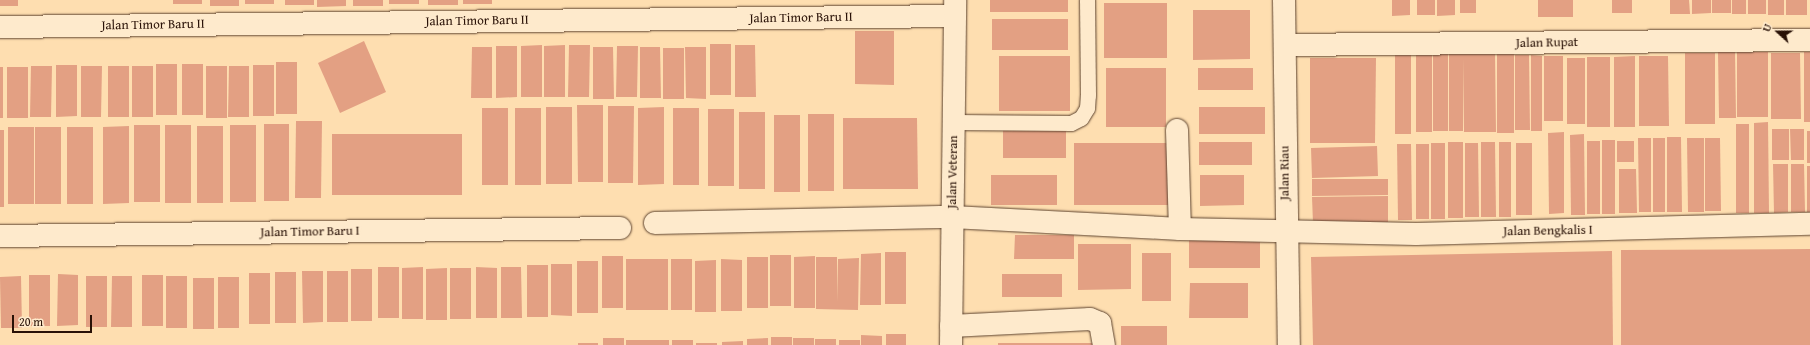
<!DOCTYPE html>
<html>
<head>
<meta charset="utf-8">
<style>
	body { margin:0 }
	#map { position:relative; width:1810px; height:345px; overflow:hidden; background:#fedeb0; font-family:"Gentium Book Plus",serif }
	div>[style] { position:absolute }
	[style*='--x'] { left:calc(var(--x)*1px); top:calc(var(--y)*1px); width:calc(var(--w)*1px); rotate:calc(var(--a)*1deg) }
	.building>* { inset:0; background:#e3a083 }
	.roads { filter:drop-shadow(0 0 1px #5e4430) drop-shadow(0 0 1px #5e4430) }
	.lane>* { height:15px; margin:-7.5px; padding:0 7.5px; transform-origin:7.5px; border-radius:7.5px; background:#feeacc }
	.street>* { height:22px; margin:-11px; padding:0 11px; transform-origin:11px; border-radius:11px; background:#feeacc }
	.secondary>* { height:22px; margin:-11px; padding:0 11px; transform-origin:11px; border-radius:11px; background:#feeacc }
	span { translate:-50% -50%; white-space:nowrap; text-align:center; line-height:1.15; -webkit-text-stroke:4px #feeacc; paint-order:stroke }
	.street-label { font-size:13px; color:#291106 }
	.north { position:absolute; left:1758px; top:12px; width:40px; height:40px; -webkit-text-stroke:3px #feeacc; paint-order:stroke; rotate:291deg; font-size:11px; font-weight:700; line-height:16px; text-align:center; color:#291106 }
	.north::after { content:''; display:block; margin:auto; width:14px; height:18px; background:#291106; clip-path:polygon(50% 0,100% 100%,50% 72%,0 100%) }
	.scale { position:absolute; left:12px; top:315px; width:80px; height:18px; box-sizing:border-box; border:2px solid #291106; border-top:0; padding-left:5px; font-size:12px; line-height:14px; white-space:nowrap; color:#291106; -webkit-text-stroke:3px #feeacc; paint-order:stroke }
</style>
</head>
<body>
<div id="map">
	<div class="building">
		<i style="clip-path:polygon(0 0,18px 0,18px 6px,0 6px)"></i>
		<i style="clip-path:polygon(173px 0,202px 0,202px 4px,173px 4px)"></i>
		<i style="clip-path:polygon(210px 0,239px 0,239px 6px,210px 6px)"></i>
		<i style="clip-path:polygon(245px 0,274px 0,274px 4px,245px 4px)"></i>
		<i style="clip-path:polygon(285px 0,314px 0,314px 5px,285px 5px)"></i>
		<i style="clip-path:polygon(317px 0,346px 0,346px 6px,317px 7px)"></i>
		<i style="clip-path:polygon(353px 0,383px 0,383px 6px,353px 6px)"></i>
		<i style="clip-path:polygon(389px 0,419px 0,419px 4px,389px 4px)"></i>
		<i style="clip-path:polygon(428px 0,458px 0,458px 5px,428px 5px)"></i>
		<i style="clip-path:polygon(463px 0,492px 0,492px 4px,463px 4px)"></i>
		<i style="clip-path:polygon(990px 0,1068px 0,1068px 12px,990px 12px)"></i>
		<i style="clip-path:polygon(1392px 0,1410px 0,1410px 15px,1392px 16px)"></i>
		<i style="clip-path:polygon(1417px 0,1435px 0,1435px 15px,1417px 15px)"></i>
		<i style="clip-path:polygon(1437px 0,1455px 0,1455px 15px,1437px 16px)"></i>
		<i style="clip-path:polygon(1460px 0,1476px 0,1476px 13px,1460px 13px)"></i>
		<i style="clip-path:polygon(1538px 0,1573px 0,1573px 17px,1538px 17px)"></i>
		<i style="clip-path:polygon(1612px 0,1632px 0,1632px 13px,1612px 13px)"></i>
		<i style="clip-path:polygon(1670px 0,1689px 0,1690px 14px,1670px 14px)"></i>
		<i style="clip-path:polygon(1692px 0,1711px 0,1711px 13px,1692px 14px)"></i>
		<i style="clip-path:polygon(1712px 0,1731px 0,1731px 13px,1712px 13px)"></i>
		<i style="clip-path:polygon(1732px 0,1746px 0,1746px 14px,1732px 14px)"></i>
		<i style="clip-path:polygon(1748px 0,1766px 0,1766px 14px,1748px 14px)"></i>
		<i style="clip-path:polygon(1768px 0,1784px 0,1784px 15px,1768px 15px)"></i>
		<i style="clip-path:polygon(1786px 0,1807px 0,1807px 15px,1786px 15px)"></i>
		<i style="clip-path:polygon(1104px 3px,1167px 3px,1167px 58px,1104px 58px)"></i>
		<i style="clip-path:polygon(1193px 10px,1250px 10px,1250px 59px,1193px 60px)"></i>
		<i style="clip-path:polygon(992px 19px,1068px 19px,1068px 50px,992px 50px)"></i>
		<i style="clip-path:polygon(855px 31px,894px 31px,894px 85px,855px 84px)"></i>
		<i style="clip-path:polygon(364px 41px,386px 92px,340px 113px,318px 63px)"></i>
		<i style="clip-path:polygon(710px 44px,731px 44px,731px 95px,710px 95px)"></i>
		<i style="clip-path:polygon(542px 45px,542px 97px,521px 97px,521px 46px)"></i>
		<i style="clip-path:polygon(565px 45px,565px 97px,544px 97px,544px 46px)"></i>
		<i style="clip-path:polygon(569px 45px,590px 45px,589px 97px,568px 97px)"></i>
		<i style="clip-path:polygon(735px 45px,755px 45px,756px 97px,735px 97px)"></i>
		<i style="clip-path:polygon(496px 46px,517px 46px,517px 97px,496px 98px)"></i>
		<i style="clip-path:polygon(617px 46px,638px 46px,637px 97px,616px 97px)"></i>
		<i style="clip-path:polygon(472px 47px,492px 47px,492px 98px,471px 98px)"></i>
		<i style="clip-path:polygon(593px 47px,613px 47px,614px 99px,593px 99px)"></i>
		<i style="clip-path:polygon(640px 47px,660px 47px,661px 98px,640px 98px)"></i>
		<i style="clip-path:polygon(685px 47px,706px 47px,706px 99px,686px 98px)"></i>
		<i style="clip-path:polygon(663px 48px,684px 48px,684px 99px,663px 99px)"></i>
		<i style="clip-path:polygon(1718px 52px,1735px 52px,1736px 118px,1719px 118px)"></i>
		<i style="clip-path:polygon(1737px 52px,1768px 52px,1768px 117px,1737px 117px)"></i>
		<i style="clip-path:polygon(1804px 52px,1810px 52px,1810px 122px,1804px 122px)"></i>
		<i style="clip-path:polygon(1495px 53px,1496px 132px,1482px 132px,1482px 57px,1482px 132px,1464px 132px,1464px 58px,1463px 131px,1449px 131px,1449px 54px)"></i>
		<i style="clip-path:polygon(1497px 53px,1514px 53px,1514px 133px,1497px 133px)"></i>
		<i style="clip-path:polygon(1685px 53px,1715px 53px,1715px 124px,1685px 124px)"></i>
		<i style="clip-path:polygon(1771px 53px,1800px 53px,1801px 119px,1771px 119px)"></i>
		<i style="clip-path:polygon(1416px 54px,1432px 54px,1432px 132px,1416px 132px)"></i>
		<i style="clip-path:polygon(1433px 54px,1448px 54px,1448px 131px,1433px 131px)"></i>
		<i style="clip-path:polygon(1395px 55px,1411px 55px,1411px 134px,1395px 134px)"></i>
		<i style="clip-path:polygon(1515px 55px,1529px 55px,1530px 130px,1515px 130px)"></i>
		<i style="clip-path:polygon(1531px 55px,1542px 56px,1542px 131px,1531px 131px)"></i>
		<i style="clip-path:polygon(999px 56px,1070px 56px,1070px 111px,999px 111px)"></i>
		<i style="clip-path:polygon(1544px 56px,1563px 56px,1563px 121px,1544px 121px)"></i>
		<i style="clip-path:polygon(1635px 56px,1635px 127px,1614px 127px,1614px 57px)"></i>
		<i style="clip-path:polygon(1639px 56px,1668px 56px,1669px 126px,1639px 126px)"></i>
		<i style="clip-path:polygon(1587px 57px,1610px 57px,1610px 127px,1587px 127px)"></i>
		<i style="clip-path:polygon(1310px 58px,1376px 58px,1375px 143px,1310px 143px)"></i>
		<i style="clip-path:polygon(1567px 58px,1585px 58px,1585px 124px,1567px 124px)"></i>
		<i style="clip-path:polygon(276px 62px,297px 62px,297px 114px,276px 114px)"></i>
		<i style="clip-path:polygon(156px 64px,177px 64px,177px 115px,156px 115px)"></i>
		<i style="clip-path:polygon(182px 64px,203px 64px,203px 115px,182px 115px)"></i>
		<i style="clip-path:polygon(56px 65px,77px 65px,77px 116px,56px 117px)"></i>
		<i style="clip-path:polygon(253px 65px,274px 65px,274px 116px,253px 116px)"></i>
		<i style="clip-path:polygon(31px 66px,52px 66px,51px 117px,30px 117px)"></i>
		<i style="clip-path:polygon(81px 66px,102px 66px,101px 117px,81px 117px)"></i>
		<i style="clip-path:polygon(108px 66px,129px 66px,129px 117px,108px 117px)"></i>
		<i style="clip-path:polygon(132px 66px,153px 66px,153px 117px,132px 117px)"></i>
		<i style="clip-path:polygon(206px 66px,227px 66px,227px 118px,206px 118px)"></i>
		<i style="clip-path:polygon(229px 66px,249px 66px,249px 117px,228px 117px)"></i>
		<i style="clip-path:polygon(0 67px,3px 67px,3px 118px,0 118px)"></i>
		<i style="clip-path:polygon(7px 67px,28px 67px,28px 118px,7px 118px)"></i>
		<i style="clip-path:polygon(1106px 68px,1166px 68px,1166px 127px,1106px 127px)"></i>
		<i style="clip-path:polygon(1198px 68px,1253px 68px,1253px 90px,1198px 90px)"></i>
		<i style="clip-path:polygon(577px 105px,603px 105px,603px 182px,578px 182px)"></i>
		<i style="clip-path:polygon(608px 106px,634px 106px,633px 183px,608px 183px)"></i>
		<i style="clip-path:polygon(546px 107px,572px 107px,572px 184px,546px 184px)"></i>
		<i style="clip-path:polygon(664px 107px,664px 184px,638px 185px,638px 108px)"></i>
		<i style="clip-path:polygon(1199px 107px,1265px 107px,1265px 134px,1199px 134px)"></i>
		<i style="clip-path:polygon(482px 108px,508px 108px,508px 185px,482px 185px)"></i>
		<i style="clip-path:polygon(515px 108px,541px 108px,541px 185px,515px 185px)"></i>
		<i style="clip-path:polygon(673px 108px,699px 108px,699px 185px,673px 185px)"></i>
		<i style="clip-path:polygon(708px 109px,734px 109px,734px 186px,708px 186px)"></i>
		<i style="clip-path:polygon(739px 112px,765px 112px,765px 189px,739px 189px)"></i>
		<i style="clip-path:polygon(808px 114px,834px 114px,834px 191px,808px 191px)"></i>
		<i style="clip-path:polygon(774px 115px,800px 115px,800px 192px,774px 192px)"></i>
		<i style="clip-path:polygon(843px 118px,917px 118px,918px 189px,843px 189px)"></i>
		<i style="clip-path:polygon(296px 121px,322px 121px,321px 198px,295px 198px)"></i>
		<i style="clip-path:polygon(1768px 122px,1769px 213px,1754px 213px,1754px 123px)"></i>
		<i style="clip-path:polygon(264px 124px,289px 124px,289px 201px,264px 201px)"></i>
		<i style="clip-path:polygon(1736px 124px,1749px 124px,1749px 213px,1736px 213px)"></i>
		<i style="clip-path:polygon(134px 125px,160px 125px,160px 202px,134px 202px)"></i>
		<i style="clip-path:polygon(165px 125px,191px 125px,191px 203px,165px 203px)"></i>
		<i style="clip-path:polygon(230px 125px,256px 125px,256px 202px,230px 202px)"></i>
		<i style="clip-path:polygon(1003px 125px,1066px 125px,1066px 158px,1003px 158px)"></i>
		<i style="clip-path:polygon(129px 126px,129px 203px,103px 204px,103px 127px)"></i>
		<i style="clip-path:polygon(197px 126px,223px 126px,223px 203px,197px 203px)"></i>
		<i style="clip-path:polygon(8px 127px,34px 127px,34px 204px,8px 204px)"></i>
		<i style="clip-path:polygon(35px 127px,61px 127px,61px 204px,35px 204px)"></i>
		<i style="clip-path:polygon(67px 127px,93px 127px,93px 204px,67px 204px)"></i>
		<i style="clip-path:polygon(1772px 129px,1789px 129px,1789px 160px,1772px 160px)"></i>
		<i style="clip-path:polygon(1790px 129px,1804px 129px,1804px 160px,1791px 160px)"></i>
		<i style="clip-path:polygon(0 130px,4px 130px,4px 207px,0 207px)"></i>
		<i style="clip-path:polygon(1807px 131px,1810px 131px,1810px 163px,1807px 163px)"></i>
		<i style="clip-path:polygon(1564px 132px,1564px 213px,1549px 214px,1548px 133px)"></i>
		<i style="clip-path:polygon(332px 134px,462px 134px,462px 195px,332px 195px)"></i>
		<i style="clip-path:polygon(1584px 134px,1585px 215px,1571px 215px,1570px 135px)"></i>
		<i style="clip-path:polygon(1667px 137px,1681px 137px,1682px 212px,1667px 212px)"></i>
		<i style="clip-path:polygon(1638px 138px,1651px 138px,1651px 212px,1639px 212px)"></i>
		<i style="clip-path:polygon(1653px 138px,1665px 138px,1665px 212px,1653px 212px)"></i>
		<i style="clip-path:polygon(1687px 138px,1704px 138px,1704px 212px,1688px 212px)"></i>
		<i style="clip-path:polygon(1705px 138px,1720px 138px,1721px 211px,1705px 211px)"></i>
		<i style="clip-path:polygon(1602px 140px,1615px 140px,1615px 214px,1602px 214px)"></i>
		<i style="clip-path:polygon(1587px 141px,1600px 141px,1600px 214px,1587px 214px)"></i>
		<i style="clip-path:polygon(1617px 141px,1634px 141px,1634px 162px,1617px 162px)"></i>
		<i style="clip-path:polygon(1199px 142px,1252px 142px,1252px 165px,1199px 165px)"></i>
		<i style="clip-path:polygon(1448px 142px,1463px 142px,1463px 218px,1448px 218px)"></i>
		<i style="clip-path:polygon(1481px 142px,1495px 142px,1496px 217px,1481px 217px)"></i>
		<i style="clip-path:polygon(1499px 142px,1511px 142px,1511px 217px,1499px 217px)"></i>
		<i style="clip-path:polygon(1074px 143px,1175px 143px,1175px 205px,1074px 205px)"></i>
		<i style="clip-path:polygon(1431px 143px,1445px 143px,1445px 219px,1431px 219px)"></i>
		<i style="clip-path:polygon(1465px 143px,1478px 143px,1479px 217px,1465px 217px)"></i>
		<i style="clip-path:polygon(1516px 143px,1532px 143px,1532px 215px,1516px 215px)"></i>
		<i style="clip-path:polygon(1397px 144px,1411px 144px,1412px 220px,1398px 220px)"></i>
		<i style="clip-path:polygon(1416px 144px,1429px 144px,1429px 219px,1416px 219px)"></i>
		<i style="clip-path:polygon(1377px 146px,1378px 176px,1312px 178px,1311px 148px)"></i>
		<i style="clip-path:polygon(1773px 164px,1788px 164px,1788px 212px,1774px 213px)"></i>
		<i style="clip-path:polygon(1791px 164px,1804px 164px,1805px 212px,1791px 212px)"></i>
		<i style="clip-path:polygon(1807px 166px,1810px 166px,1810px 212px,1807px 212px)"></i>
		<i style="clip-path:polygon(1619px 169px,1636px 169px,1637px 213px,1619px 213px)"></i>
		<i style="clip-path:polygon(991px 175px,1057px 175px,1057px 205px,991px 205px)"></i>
		<i style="clip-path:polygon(1200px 175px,1244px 175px,1244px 205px,1200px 206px)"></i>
		<i style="clip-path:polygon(1312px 179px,1388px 179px,1388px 195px,1312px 196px)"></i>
		<i style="clip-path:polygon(1388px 196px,1388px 222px,1313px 223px,1312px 197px)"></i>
		<i style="clip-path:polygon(1189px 234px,1260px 234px,1260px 268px,1189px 268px)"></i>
		<i style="clip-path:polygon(1015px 235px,1074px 235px,1074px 259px,1014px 259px)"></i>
		<i style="clip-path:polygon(1078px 244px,1131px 244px,1131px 289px,1078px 290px)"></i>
		<i style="clip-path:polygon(1810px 249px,1810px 345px,1621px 345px,1621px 250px)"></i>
		<i style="clip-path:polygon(1612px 251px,1613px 345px,1313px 345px,1311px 257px)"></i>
		<i style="clip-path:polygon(885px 252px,906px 252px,906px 304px,885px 304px)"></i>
		<i style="clip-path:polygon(881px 253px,881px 305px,860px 305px,861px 254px)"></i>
		<i style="clip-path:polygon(1142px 253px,1171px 253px,1171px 301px,1142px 301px)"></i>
		<i style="clip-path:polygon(770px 255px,791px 255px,791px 306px,770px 306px)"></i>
		<i style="clip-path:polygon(602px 256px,623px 256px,623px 308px,602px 308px)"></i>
		<i style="clip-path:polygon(815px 256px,815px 308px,794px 308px,794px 257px)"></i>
		<i style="clip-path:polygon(747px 257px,768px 257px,768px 308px,747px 308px)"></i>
		<i style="clip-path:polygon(816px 257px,837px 257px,837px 302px,838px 259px,859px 258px,858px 310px,816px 309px)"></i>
		<i style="clip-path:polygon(626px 259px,668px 259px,668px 310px,626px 310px)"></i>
		<i style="clip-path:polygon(671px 259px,692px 259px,692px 310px,671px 310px)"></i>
		<i style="clip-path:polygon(721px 259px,742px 260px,742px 311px,721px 311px)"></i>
		<i style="clip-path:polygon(716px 260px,716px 312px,695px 312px,695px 261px)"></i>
		<i style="clip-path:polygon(577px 261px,598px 261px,598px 313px,577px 313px)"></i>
		<i style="clip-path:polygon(551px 264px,572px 264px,572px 316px,551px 315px)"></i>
		<i style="clip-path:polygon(527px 265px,548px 265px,548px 317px,527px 317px)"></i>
		<i style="clip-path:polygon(378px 267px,399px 267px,399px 318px,378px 318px)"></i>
		<i style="clip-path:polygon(423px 267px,423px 319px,402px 319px,402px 268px)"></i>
		<i style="clip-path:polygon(476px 267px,497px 268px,497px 318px,476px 318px)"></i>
		<i style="clip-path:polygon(501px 267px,521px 267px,522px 318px,501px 318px)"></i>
		<i style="clip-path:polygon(447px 268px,447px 320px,426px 320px,426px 269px)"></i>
		<i style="clip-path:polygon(450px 268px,471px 268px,471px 319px,450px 319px)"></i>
		<i style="clip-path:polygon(351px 269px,372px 269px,372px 321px,351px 321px)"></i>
		<i style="clip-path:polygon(302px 271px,323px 271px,323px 322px,303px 323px)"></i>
		<i style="clip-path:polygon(327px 271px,348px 271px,348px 322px,327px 322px)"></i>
		<i style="clip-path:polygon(275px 272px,296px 272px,296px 323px,275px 323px)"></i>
		<i style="clip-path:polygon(249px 273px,270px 273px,270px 324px,249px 324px)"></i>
		<i style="clip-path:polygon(58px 274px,78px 275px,78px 325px,57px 326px)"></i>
		<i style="clip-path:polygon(1002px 274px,1062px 274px,1062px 297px,1002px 297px)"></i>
		<i style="clip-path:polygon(29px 275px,50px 275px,50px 326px,29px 326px)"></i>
		<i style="clip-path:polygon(142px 275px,163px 275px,163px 326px,142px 326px)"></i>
		<i style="clip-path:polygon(21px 276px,22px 328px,1px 328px,0 277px)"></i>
		<i style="clip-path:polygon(86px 276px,107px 276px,107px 327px,86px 327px)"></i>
		<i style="clip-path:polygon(112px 276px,132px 276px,132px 327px,111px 327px)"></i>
		<i style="clip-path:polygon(166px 276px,187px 276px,187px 328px,166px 328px)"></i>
		<i style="clip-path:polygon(218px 277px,239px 277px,239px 328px,218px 328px)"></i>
		<i style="clip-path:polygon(193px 278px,214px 278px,214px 329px,193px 329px)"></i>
		<i style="clip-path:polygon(1190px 283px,1248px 283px,1248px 318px,1189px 318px)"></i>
		<i style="clip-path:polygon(1121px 326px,1167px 326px,1167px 345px,1121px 345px)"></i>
		<i style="clip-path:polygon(886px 334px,906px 334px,906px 345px,886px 345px)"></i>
		<i style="clip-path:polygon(861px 335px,882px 336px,882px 345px,861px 345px)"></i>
		<i style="clip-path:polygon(771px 337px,792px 337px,792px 345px,771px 345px)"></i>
		<i style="clip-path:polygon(603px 338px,624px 338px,624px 345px,603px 345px)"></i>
		<i style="clip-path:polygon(768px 338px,768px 345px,747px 345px,747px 339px)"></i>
		<i style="clip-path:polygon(793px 338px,814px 338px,814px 345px,793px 345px)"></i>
		<i style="clip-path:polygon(815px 339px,836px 339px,836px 345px,815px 345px)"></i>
		<i style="clip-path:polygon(626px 340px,669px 340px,669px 345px,626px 345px)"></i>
		<i style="clip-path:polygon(672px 340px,693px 340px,693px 345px,672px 345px)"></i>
		<i style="clip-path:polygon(839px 340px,860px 340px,860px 345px,839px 345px)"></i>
		<i style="clip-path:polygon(743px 341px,743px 345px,722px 345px,722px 342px)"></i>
		<i style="clip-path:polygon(578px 343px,598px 343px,598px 345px,578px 345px)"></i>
		<i style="clip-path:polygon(696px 343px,717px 343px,717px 345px,696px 345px)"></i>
		<i style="clip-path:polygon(998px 343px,1093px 343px,1093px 345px,998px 345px)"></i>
	</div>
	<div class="roads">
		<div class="lane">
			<i style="--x:954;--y:122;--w:117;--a:0.5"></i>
			<i style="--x:1071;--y:123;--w:11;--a:-27"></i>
			<i style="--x:1081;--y:118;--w:12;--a:-59"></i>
			<i style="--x:1087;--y:108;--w:13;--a:-86"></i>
			<i style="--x:1088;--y:95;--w:95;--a:-90.6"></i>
		</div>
		<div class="street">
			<i style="--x:1284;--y:0;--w:345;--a:89.2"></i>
			<i style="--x:0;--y:27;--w:955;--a:-0.66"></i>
			<i style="--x:1285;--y:45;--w:525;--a:-0.55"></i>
			<i style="--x:1177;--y:130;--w:99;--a:88.3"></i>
			<i style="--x:655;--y:223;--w:297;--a:-1.2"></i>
			<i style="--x:952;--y:217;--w:228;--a:3"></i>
			<i style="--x:1180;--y:229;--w:236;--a:1.2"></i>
			<i style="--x:1416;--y:234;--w:394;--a:-1.5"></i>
			<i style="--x:0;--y:236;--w:620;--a:-0.74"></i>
			<i style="--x:951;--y:326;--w:139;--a:-2.9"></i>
			<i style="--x:1090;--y:319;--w:11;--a:22"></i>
			<i style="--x:1100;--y:323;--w:22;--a:80"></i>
		</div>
		<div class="secondary">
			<i style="--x:951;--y:345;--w:345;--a:-89.3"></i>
		</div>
	</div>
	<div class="street-label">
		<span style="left:801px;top:18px;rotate:-1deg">Jalan Timor Baru II</span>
		<span style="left:477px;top:21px;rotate:-1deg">Jalan Timor Baru II</span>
		<span style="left:153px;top:25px;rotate:-1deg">Jalan Timor Baru II</span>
		<span style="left:1547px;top:43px;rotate:-1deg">Jalan Rupat</span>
		<span style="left:953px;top:172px;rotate:-89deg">Jalan Veteran</span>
		<span style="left:1285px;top:173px;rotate:-90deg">Jalan Riau</span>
		<span style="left:1548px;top:231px;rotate:-1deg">Jalan Bengkalis I</span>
		<span style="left:310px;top:232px;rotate:-1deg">Jalan Timor Baru I</span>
	</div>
	<div class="north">U</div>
	<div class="scale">20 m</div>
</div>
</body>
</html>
